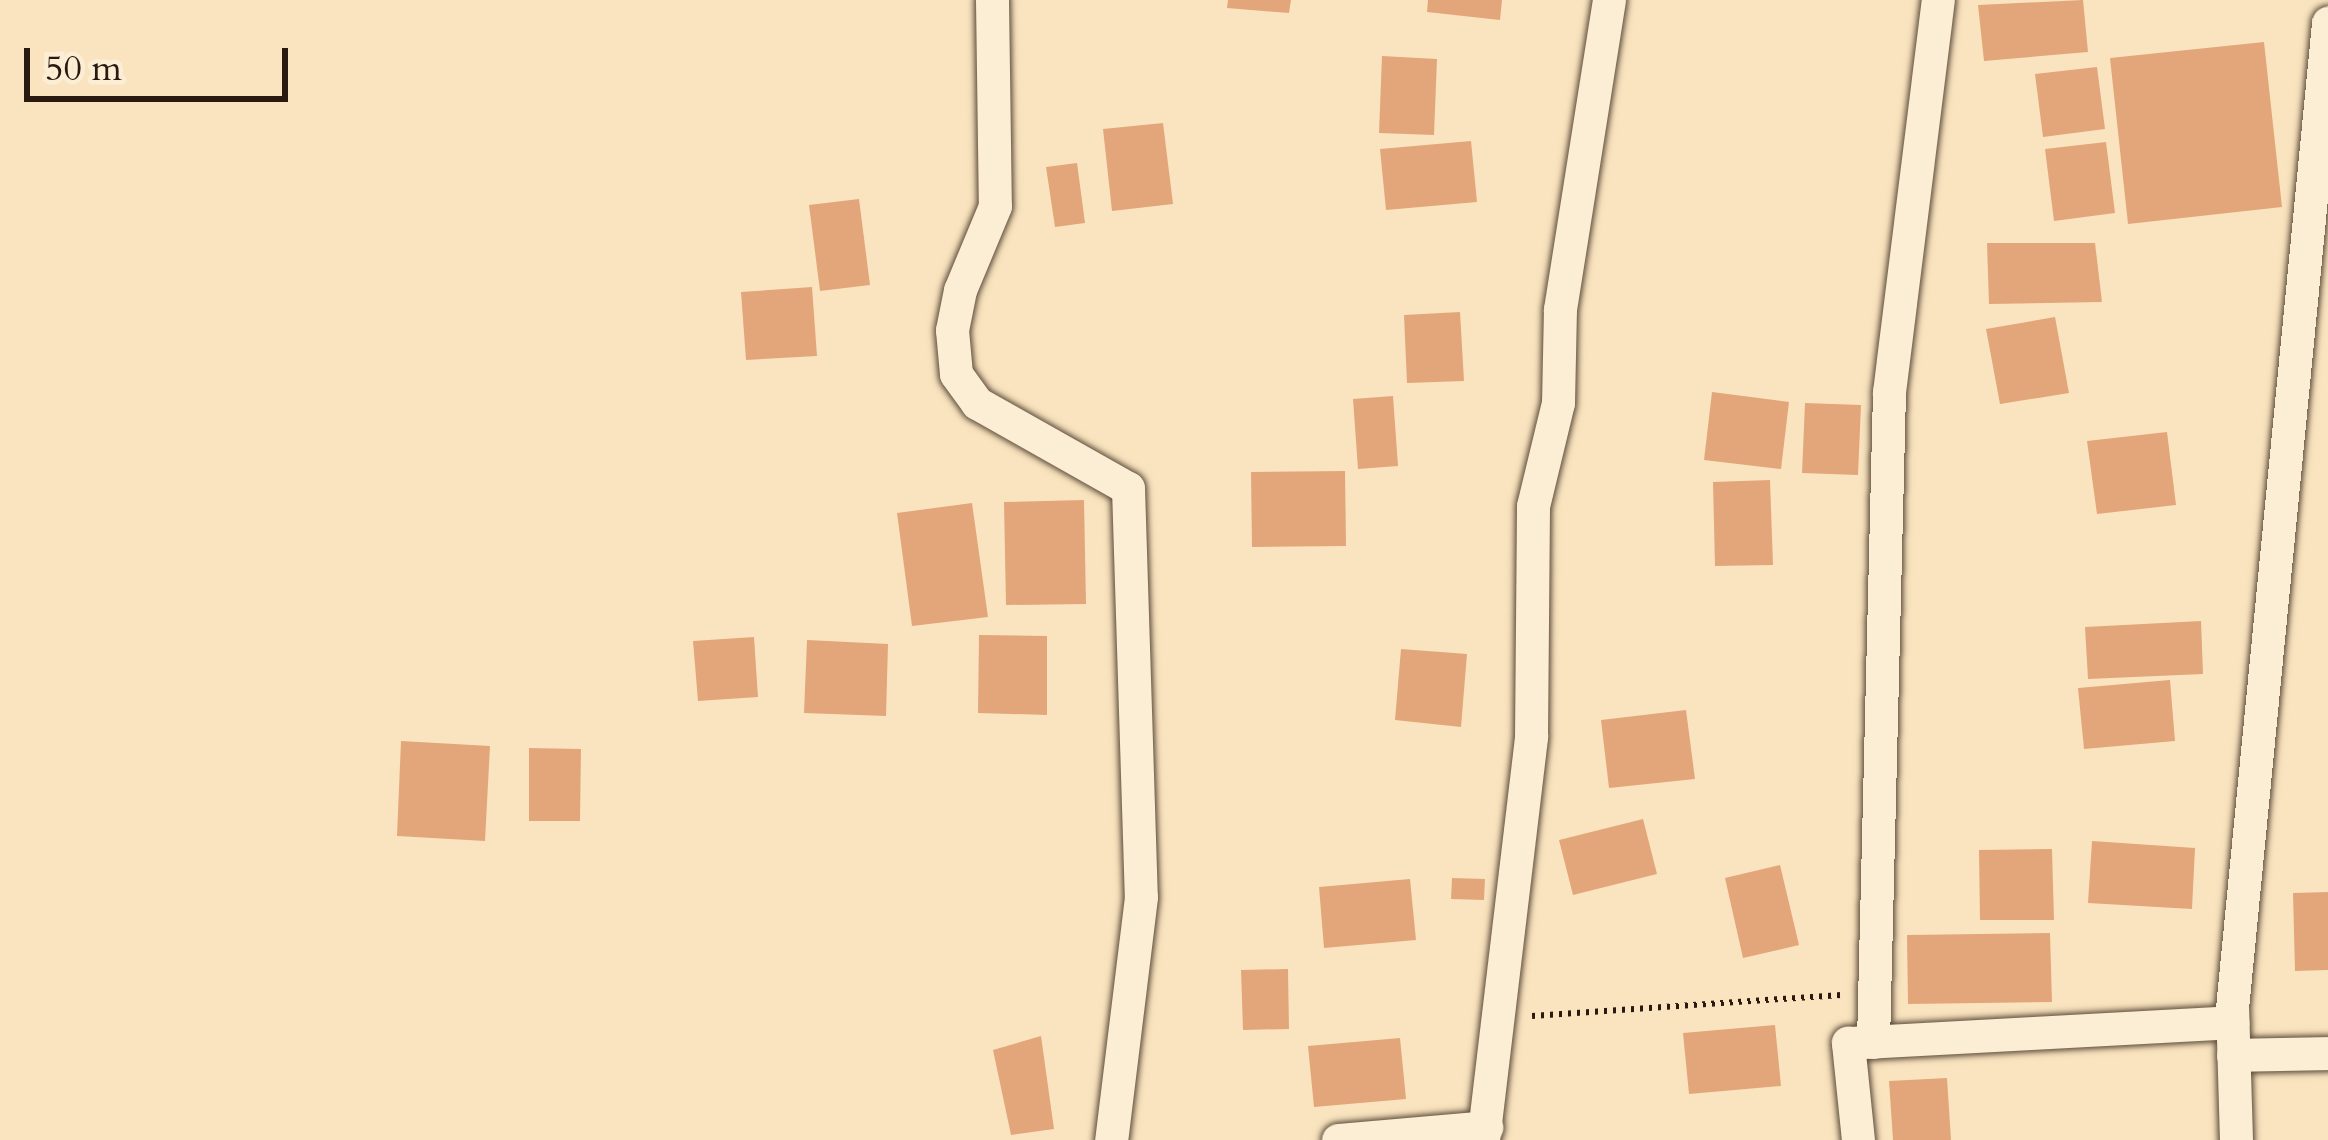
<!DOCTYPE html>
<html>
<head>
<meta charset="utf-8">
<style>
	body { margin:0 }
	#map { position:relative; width:2328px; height:1140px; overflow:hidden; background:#fae4bf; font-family:Cardo,serif }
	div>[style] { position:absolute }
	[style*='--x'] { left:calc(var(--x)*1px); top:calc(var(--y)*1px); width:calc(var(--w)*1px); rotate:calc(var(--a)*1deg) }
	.building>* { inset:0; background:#e3a67a }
	.path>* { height:6px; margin-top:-3px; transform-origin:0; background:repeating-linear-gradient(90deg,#29190e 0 3px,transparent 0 9px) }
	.roads { filter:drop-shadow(0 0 3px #5d4c3a) drop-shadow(0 0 3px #5d4c3a) }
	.minor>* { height:33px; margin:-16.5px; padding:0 16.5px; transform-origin:16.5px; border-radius:16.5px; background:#fcedd5 }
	span { translate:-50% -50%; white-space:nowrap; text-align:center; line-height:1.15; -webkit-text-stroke:12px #fcedd5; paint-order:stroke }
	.scale { position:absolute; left:24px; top:48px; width:264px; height:54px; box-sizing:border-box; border:6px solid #29190e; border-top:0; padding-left:15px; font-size:36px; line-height:42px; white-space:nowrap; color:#29190e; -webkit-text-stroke:9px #fcedd5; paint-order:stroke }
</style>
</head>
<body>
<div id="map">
	<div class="building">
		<i style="clip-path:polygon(1228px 0,1291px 0,1289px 13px,1227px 8px)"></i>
		<i style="clip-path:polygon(1428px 0,1502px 0,1500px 20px,1427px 12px)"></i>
		<i style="clip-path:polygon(2083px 0,2088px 52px,1984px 61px,1978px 5px)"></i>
		<i style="clip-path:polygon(2264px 42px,2282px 207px,2128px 224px,2110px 58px)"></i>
		<i style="clip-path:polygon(1382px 56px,1437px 59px,1434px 135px,1379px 133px)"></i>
		<i style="clip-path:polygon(2097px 67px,2105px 129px,2043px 137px,2035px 74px)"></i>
		<i style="clip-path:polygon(1163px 123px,1173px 204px,1112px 211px,1103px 129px)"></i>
		<i style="clip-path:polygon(1471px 141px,1477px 202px,1386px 210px,1380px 149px)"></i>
		<i style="clip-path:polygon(2106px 142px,2115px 213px,2054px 221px,2045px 149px)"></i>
		<i style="clip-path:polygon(1077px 163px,1085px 223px,1055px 227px,1046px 167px)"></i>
		<i style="clip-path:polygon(859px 199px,870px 285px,820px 291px,809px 205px)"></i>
		<i style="clip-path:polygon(1987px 243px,2095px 243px,2102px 302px,1989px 304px)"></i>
		<i style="clip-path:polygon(812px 287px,817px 356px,746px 360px,741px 292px)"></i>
		<i style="clip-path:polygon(1460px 312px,1464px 381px,1407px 383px,1404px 315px)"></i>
		<i style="clip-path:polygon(2055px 317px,2069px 393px,2000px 404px,1986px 329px)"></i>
		<i style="clip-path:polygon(1712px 392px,1789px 402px,1781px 469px,1704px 460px)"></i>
		<i style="clip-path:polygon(1393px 396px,1398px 466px,1358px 469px,1353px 399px)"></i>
		<i style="clip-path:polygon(1805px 403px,1861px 405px,1858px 475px,1802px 473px)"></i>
		<i style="clip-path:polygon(2167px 432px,2176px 505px,2097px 514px,2087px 441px)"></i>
		<i style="clip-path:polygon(1345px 471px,1346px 546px,1252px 547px,1251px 472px)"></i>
		<i style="clip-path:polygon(1770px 480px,1773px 565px,1715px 566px,1713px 482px)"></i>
		<i style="clip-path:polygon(1084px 500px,1086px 604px,1006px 605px,1004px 502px)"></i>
		<i style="clip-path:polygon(972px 503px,988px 617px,912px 626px,897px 513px)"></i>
		<i style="clip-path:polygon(2201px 621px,2203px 674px,2088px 679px,2085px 627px)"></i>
		<i style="clip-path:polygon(979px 635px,1047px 636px,1047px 715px,978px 713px)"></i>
		<i style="clip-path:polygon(754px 637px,758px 697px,698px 701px,693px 641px)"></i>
		<i style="clip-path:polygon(807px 640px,888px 644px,886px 716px,804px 713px)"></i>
		<i style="clip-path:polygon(1401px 649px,1467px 654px,1461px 727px,1395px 720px)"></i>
		<i style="clip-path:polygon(2170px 680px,2175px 741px,2084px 749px,2078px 688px)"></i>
		<i style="clip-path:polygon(1686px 710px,1695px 779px,1609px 788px,1601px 720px)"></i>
		<i style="clip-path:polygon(401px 741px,490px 746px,485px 841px,397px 836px)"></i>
		<i style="clip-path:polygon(529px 748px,581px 749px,580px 821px,529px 821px)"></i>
		<i style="clip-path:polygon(1643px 819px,1657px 874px,1573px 895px,1559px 840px)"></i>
		<i style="clip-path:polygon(2092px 841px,2195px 848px,2192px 909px,2088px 903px)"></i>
		<i style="clip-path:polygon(2052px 849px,2054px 920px,1980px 920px,1979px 850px)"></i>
		<i style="clip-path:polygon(1780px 865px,1799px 945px,1743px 958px,1725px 878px)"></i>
		<i style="clip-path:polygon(1452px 878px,1485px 879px,1484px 900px,1451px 899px)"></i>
		<i style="clip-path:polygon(1410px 879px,1416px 940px,1324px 948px,1319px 887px)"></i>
		<i style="clip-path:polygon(2328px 892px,2328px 970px,2295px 971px,2293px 893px)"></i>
		<i style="clip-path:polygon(2050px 933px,2052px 1002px,1908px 1004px,1907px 935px)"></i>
		<i style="clip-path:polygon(1288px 969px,1289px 1029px,1243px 1030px,1241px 970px)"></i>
		<i style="clip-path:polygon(1775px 1025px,1781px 1086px,1689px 1094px,1683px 1033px)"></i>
		<i style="clip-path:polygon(1041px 1036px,1054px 1129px,1011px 1135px,993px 1050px)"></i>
		<i style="clip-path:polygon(1400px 1038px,1406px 1099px,1314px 1107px,1308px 1046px)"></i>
		<i style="clip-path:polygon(1947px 1078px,1951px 1140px,1893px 1140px,1889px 1081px)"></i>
	</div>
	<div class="path">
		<i style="--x:1532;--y:1016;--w:310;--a:-3.9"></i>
	</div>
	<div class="roads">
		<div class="minor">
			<i style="--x:992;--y:0;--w:206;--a:89.2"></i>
			<i style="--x:995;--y:206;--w:91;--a:112.6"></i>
			<i style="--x:960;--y:290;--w:41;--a:101.3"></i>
			<i style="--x:952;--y:330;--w:44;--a:84.8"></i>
			<i style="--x:956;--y:374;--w:36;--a:54"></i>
			<i style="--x:977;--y:403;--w:173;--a:29.4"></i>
			<i style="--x:1128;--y:488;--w:409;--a:88.2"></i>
			<i style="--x:1141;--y:897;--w:245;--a:97"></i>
			<i style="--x:1873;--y:1042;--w:650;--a:-88.59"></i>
			<i style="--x:1889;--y:392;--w:395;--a:-82.9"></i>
			<i style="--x:2233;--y:1055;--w:95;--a:-1.2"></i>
			<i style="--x:1338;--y:1140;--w:149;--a:-5"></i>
			<i style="--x:1483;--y:1140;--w:406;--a:-83.2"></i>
			<i style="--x:1531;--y:737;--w:231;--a:-89.5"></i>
			<i style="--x:1533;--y:506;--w:106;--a:-76.4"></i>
			<i style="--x:1558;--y:403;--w:94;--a:-88.8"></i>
			<i style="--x:1560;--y:309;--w:313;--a:-81"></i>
			<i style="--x:1858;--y:1140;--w:98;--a:-95.9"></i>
			<i style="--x:1848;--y:1043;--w:385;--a:-3.1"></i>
			<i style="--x:2236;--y:1140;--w:132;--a:-91.7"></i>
			<i style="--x:2232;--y:1008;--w:990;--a:-84.43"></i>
		</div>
	</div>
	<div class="scale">50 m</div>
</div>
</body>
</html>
